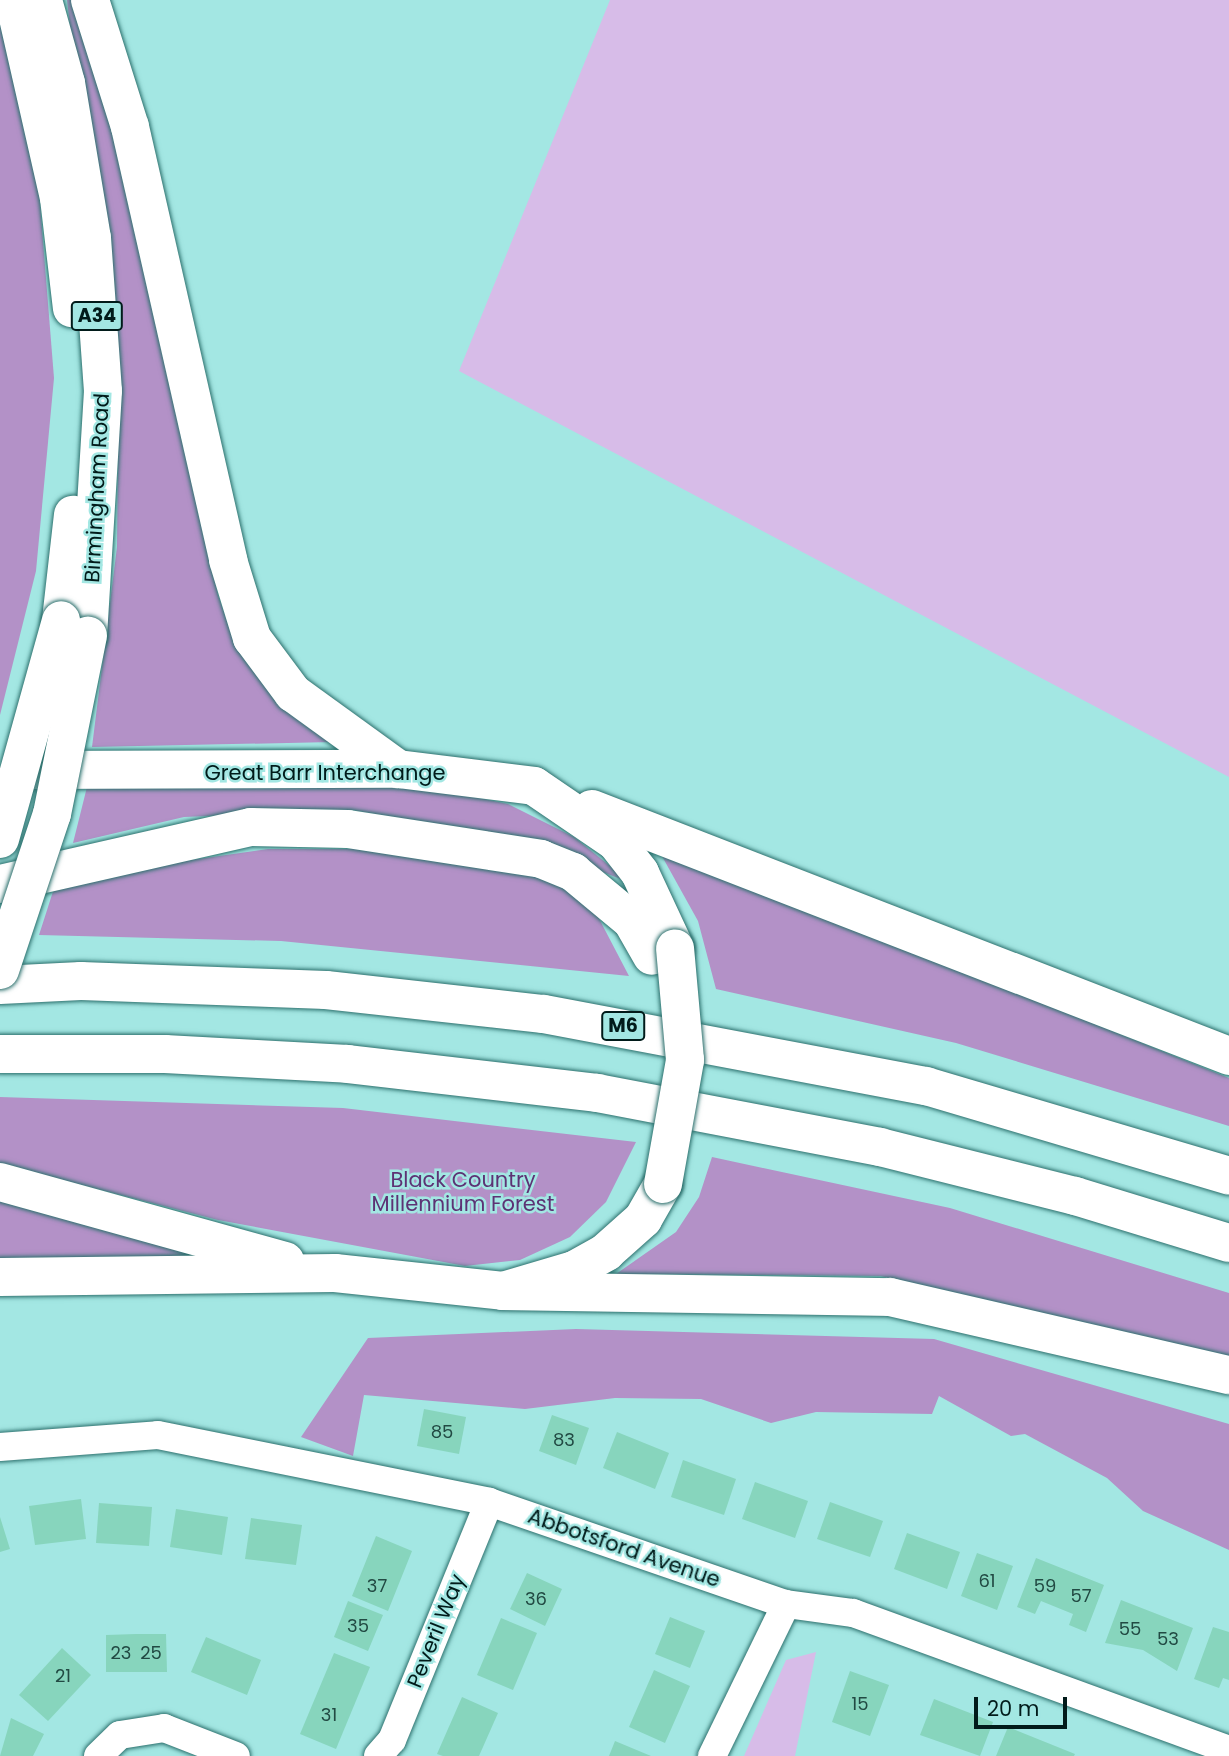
<!DOCTYPE html>
<html>
<head>
<meta charset="utf-8">
<style>
	body { margin:0 }
	#map { position:relative; width:1229px; height:1756px; overflow:hidden; background:#a3e7e3; font-family:Poppins,sans-serif }
	div>[style] { position:absolute }
	[style*='--x'] { left:calc(var(--x)*1px); top:calc(var(--y)*1px); width:calc(var(--w)*1px); rotate:calc(var(--a)*1deg) }
	.green>* { inset:0; background:#d7bce8 }
	.forest>* { inset:0; background:#b391c7 }
	.building>* { inset:0; background:#87d5bd }
	.roads { filter:drop-shadow(0 0 2px #2c706d) drop-shadow(0 0 2px #2c706d) }
	.street>* { height:28px; margin:-14px; padding:0 14px; transform-origin:14px; border-radius:14px; background:#fff }
	.highway>* { height:38px; margin:-19px; padding:0 19px; transform-origin:19px; border-radius:19px; background:#fff }
	.bridges { filter:drop-shadow(0 0 2px #2c706d) drop-shadow(0 0 2px #2c706d) }
	.highway-bridge>* { height:38px; margin:-19px; padding:0 19px; transform-origin:19px; border-radius:19px; background:#fff }
	span { translate:-50% -50%; white-space:nowrap; text-align:center; line-height:1.15; -webkit-text-stroke:5px #a3e7e3; paint-order:stroke }
	.number-label { font-size:18px; color:#224a43 }
	.number-label span { -webkit-text-stroke-width:0 }
	.shield-label span { padding:2px 5px; background:#a3e7e3; border:2px solid; border-radius:5px; -webkit-text-stroke-width:0 }
	.shield-label { font-size:19px; color:#011b1a; font-weight:700 }
	.street-label { font-size:21px; color:#011b1a }
	.park-label { font-size:21px; color:#5d3274 }
	.scale { position:absolute; left:974px; top:1697px; width:93px; height:32px; box-sizing:border-box; border:4px solid #011b1a; border-top:0; padding-left:9px; font-size:21px; line-height:24px; white-space:nowrap; color:#011b1a; -webkit-text-stroke:5px #a3e7e3; paint-order:stroke }
</style>
</head>
<body>
<div id="map">
	<div class="green">
		<i style="clip-path:polygon(610px 0,1229px 0,1229px 777px,459px 371px)"></i>
		<i style="clip-path:polygon(816px 1652px,795px 1756px,744px 1756px,786px 1660px)"></i>
	</div>
	<div class="forest">
		<i style="clip-path:polygon(67px 0,79px 0,117px 131px,218px 595px,229px 627px,332px 742px,92px 747px,117px 547px,118px 447px)"></i>
		<i style="clip-path:polygon(0 22px,38px 179px,54px 378px,36px 571px,0 715px)"></i>
		<i style="clip-path:polygon(363px 784px,436px 789px,508px 804px,574px 837px,631px 883px,523px 841px,353px 810px,184px 817px,73px 843px,87px 787px)"></i>
		<i style="clip-path:polygon(268px 849px,394px 849px,540px 870px,594px 909px,629px 976px,281px 941px,39px 935px,57px 879px)"></i>
		<i style="clip-path:polygon(658px 849px,1229px 1078px,1229px 1126px,956px 1043px,716px 989px,698px 921px)"></i>
		<i style="clip-path:polygon(0 1097px,343px 1108px,636px 1142px,606px 1202px,570px 1237px,520px 1260px,465px 1266px,218px 1220px,0 1164px)"></i>
		<i style="clip-path:polygon(712px 1157px,950px 1208px,1229px 1293px,1229px 1364px,881px 1276px,616px 1274px,676px 1232px,699px 1197px)"></i>
		<i style="clip-path:polygon(0 1189px,283px 1267px,0 1262px)"></i>
		<i style="clip-path:polygon(576px 1329px,934px 1339px,1229px 1424px,1229px 1550px,1143px 1511px,1107px 1478px,1025px 1434px,1011px 1436px,939px 1396px,932px 1414px,816px 1412px,771px 1423px,701px 1399px,615px 1398px,525px 1409px,364px 1395px,353px 1456px,301px 1437px,368px 1338px)"></i>
	</div>
	<div class="building">
		<i style="clip-path:polygon(424px 1409px,466px 1417px,459px 1454px,417px 1446px)"></i>
		<i style="clip-path:polygon(552px 1415px,589px 1428px,576px 1465px,539px 1451px)"></i>
		<i style="clip-path:polygon(617px 1432px,669px 1453px,655px 1489px,603px 1468px)"></i>
		<i style="clip-path:polygon(683px 1460px,736px 1479px,724px 1515px,671px 1497px)"></i>
		<i style="clip-path:polygon(755px 1482px,808px 1501px,795px 1538px,742px 1519px)"></i>
		<i style="clip-path:polygon(81px 1499px,86px 1539px,35px 1545px,29px 1506px)"></i>
		<i style="clip-path:polygon(830px 1502px,883px 1521px,870px 1557px,817px 1539px)"></i>
		<i style="clip-path:polygon(99px 1503px,152px 1507px,149px 1546px,96px 1543px)"></i>
		<i style="clip-path:polygon(176px 1509px,228px 1517px,222px 1555px,170px 1547px)"></i>
		<i style="clip-path:polygon(0 1517px,10px 1549px,0 1552px)"></i>
		<i style="clip-path:polygon(251px 1518px,302px 1525px,296px 1565px,245px 1559px)"></i>
		<i style="clip-path:polygon(907px 1533px,960px 1552px,947px 1589px,894px 1569px)"></i>
		<i style="clip-path:polygon(376px 1536px,412px 1551px,388px 1611px,352px 1596px)"></i>
		<i style="clip-path:polygon(977px 1553px,1013px 1566px,997px 1610px,961px 1596px)"></i>
		<i style="clip-path:polygon(1036px 1558px,1104px 1585px,1086px 1632px,1069px 1625px,1073px 1614px,1041px 1601px,1035px 1614px,1017px 1607px)"></i>
		<i style="clip-path:polygon(527px 1573px,562px 1589px,545px 1626px,510px 1609px)"></i>
		<i style="clip-path:polygon(1121px 1600px,1193px 1628px,1177px 1671px,1143px 1650px,1105px 1643px)"></i>
		<i style="clip-path:polygon(348px 1601px,383px 1615px,368px 1651px,334px 1637px)"></i>
		<i style="clip-path:polygon(670px 1617px,705px 1631px,690px 1668px,655px 1654px)"></i>
		<i style="clip-path:polygon(501px 1618px,537px 1633px,513px 1690px,477px 1675px)"></i>
		<i style="clip-path:polygon(1213px 1627px,1229px 1632px,1229px 1680px,1223px 1678px,1219px 1688px,1194px 1679px)"></i>
		<i style="clip-path:polygon(136px 1634px,166px 1634px,167px 1672px,106px 1672px,106px 1635px)"></i>
		<i style="clip-path:polygon(206px 1637px,261px 1660px,247px 1695px,191px 1672px)"></i>
		<i style="clip-path:polygon(62px 1648px,91px 1675px,48px 1721px,19px 1695px)"></i>
		<i style="clip-path:polygon(334px 1653px,370px 1667px,336px 1749px,300px 1734px)"></i>
		<i style="clip-path:polygon(654px 1670px,690px 1686px,665px 1743px,629px 1727px)"></i>
		<i style="clip-path:polygon(850px 1671px,889px 1685px,870px 1736px,832px 1722px)"></i>
		<i style="clip-path:polygon(462px 1697px,498px 1713px,479px 1756px,443px 1756px,437px 1754px)"></i>
		<i style="clip-path:polygon(934px 1699px,993px 1722px,980px 1756px,920px 1735px)"></i>
		<i style="clip-path:polygon(11px 1718px,44px 1734px,33px 1756px,0 1756px)"></i>
		<i style="clip-path:polygon(1008px 1727px,1075px 1754px,1074px 1756px,996px 1756px)"></i>
		<i style="clip-path:polygon(615px 1741px,651px 1756px,609px 1756px)"></i>
	</div>
	<div class="roads">
		<div class="street">
			<i style="--x:0;--y:1447;--w:158;--a:-4.3"></i>
			<i style="--x:158;--y:1435;--w:338;--a:11.4"></i>
			<i style="--x:489;--y:1502;--w:314;--a:19"></i>
			<i style="--x:786;--y:1604;--w:68;--a:7.7"></i>
			<i style="--x:853;--y:1613;--w:400;--a:20"></i>
			<i style="--x:98;--y:1756;--w:30;--a:-44"></i>
			<i style="--x:120;--y:1735;--w:45;--a:-9"></i>
			<i style="--x:164;--y:1728;--w:77;--a:21.3"></i>
			<i style="--x:378;--y:1756;--w:21;--a:-49"></i>
			<i style="--x:392;--y:1740;--w:257;--a:-67.8"></i>
			<i style="--x:712;--y:1756;--w:169;--a:-64"></i>
		</div>
		<div class="highway">
			<i style="--x:14;--y:0;--w:203;--a:77.2"></i>
			<i style="--x:59;--y:198;--w:111;--a:83.3"></i>
			<i style="--x:43;--y:0;--w:86;--a:74.5"></i>
			<i style="--x:66;--y:83;--w:157;--a:80.5"></i>
			<i style="--x:92;--y:238;--w:153;--a:85.9"></i>
			<i style="--x:103;--y:391;--w:245;--a:93.5"></i>
			<i style="--x:90;--y:0;--w:133;--a:72.5"></i>
			<i style="--x:130;--y:127;--w:444;--a:77.2"></i>
			<i style="--x:228;--y:560;--w:82;--a:72.9"></i>
			<i style="--x:252;--y:638;--w:69;--a:53.3"></i>
			<i style="--x:293;--y:693;--w:130;--a:35.9"></i>
			<i style="--x:61;--y:620;--w:106;--a:-83.5"></i>
			<i style="--x:30;--y:770;--w:368;--a:-0.2"></i>
			<i style="--x:398;--y:769;--w:137;--a:7.1"></i>
			<i style="--x:534;--y:786;--w:99;--a:34.3"></i>
			<i style="--x:616;--y:842;--w:39;--a:52"></i>
			<i style="--x:640;--y:873;--w:83;--a:65"></i>
			<i style="--x:592;--y:809;--w:683;--a:21.19"></i>
			<i style="--x:0;--y:884;--w:257;--a:-12.8"></i>
			<i style="--x:251;--y:827;--w:97;--a:1.2"></i>
			<i style="--x:348;--y:829;--w:195;--a:8.8"></i>
			<i style="--x:541;--y:859;--w:35;--a:22"></i>
			<i style="--x:573;--y:872;--w:77;--a:39.7"></i>
			<i style="--x:632;--y:921;--w:40;--a:60.3"></i>
			<i style="--x:0;--y:985;--w:81;--a:-2.8"></i>
			<i style="--x:81;--y:981;--w:245;--a:2.1"></i>
			<i style="--x:326;--y:990;--w:219;--a:6.3"></i>
			<i style="--x:544;--y:1014;--w:389;--a:10.7"></i>
			<i style="--x:926;--y:1086;--w:316;--a:16.5"></i>
			<i style="--x:0;--y:1054;--w:165;--a:0"></i>
			<i style="--x:165;--y:1054;--w:183;--a:3.1"></i>
			<i style="--x:348;--y:1064;--w:251;--a:6.6"></i>
			<i style="--x:597;--y:1093;--w:288;--a:10.8"></i>
			<i style="--x:880;--y:1147;--w:201;--a:14.1"></i>
			<i style="--x:1075;--y:1196;--w:161;--a:17"></i>
			<i style="--x:0;--y:1182;--w:296;--a:15.5"></i>
			<i style="--x:0;--y:1277;--w:335;--a:-0.7"></i>
			<i style="--x:335;--y:1273;--w:169;--a:6.1"></i>
			<i style="--x:503;--y:1291;--w:74;--a:-16.5"></i>
			<i style="--x:574;--y:1270;--w:37;--a:-29"></i>
			<i style="--x:606;--y:1252;--w:50;--a:-41.7"></i>
			<i style="--x:643;--y:1219;--w:40;--a:-60.3"></i>
			<i style="--x:503;--y:1291;--w:387;--a:0.9"></i>
			<i style="--x:890;--y:1297;--w:348;--a:13"></i>
		</div>
	</div>
	<div class="bridges">
		<div class="highway-bridge">
			<i style="--x:0;--y:839;--w:227;--a:-74.4"></i>
			<i style="--x:0;--y:970;--w:164;--a:-71.6"></i>
			<i style="--x:52;--y:814;--w:182;--a:-78.6"></i>
			<i style="--x:663;--y:1184;--w:126;--a:-79.9"></i>
			<i style="--x:685;--y:1060;--w:112;--a:-95.1"></i>
		</div>
	</div>
	<div class="number-label">
		<span style="left:442px;top:1432px">85</span>
		<span style="left:564px;top:1440px">83</span>
		<span style="left:987px;top:1581px">61</span>
		<span style="left:377px;top:1586px">37</span>
		<span style="left:1045px;top:1586px">59</span>
		<span style="left:1081px;top:1596px">57</span>
		<span style="left:536px;top:1599px">36</span>
		<span style="left:358px;top:1626px">35</span>
		<span style="left:1130px;top:1629px">55</span>
		<span style="left:1168px;top:1639px">53</span>
		<span style="left:121px;top:1653px">23</span>
		<span style="left:151px;top:1653px">25</span>
		<span style="left:63px;top:1676px">21</span>
		<span style="left:860px;top:1704px">15</span>
		<span style="left:329px;top:1715px">31</span>
	</div>
	<div class="shield-label">
		<span style="left:97px;top:316px">A34</span>
		<span style="left:623px;top:1026px">M6</span>
	</div>
	<div class="street-label">
		<span style="left:97px;top:488px;rotate:-87deg">Birmingham Road</span>
		<span style="left:325px;top:773px">Great Barr Interchange</span>
		<span style="left:624px;top:1548px;rotate:19deg">Abbotsford Avenue</span>
		<span style="left:436px;top:1631px;rotate:-68deg">Peveril Way</span>
	</div>
	<div class="park-label">
		<span style="left:463px;top:1192px">Black Country<br>Millennium Forest</span>
	</div>
	<div class="scale">20 m</div>
</div>
</body>
</html>
